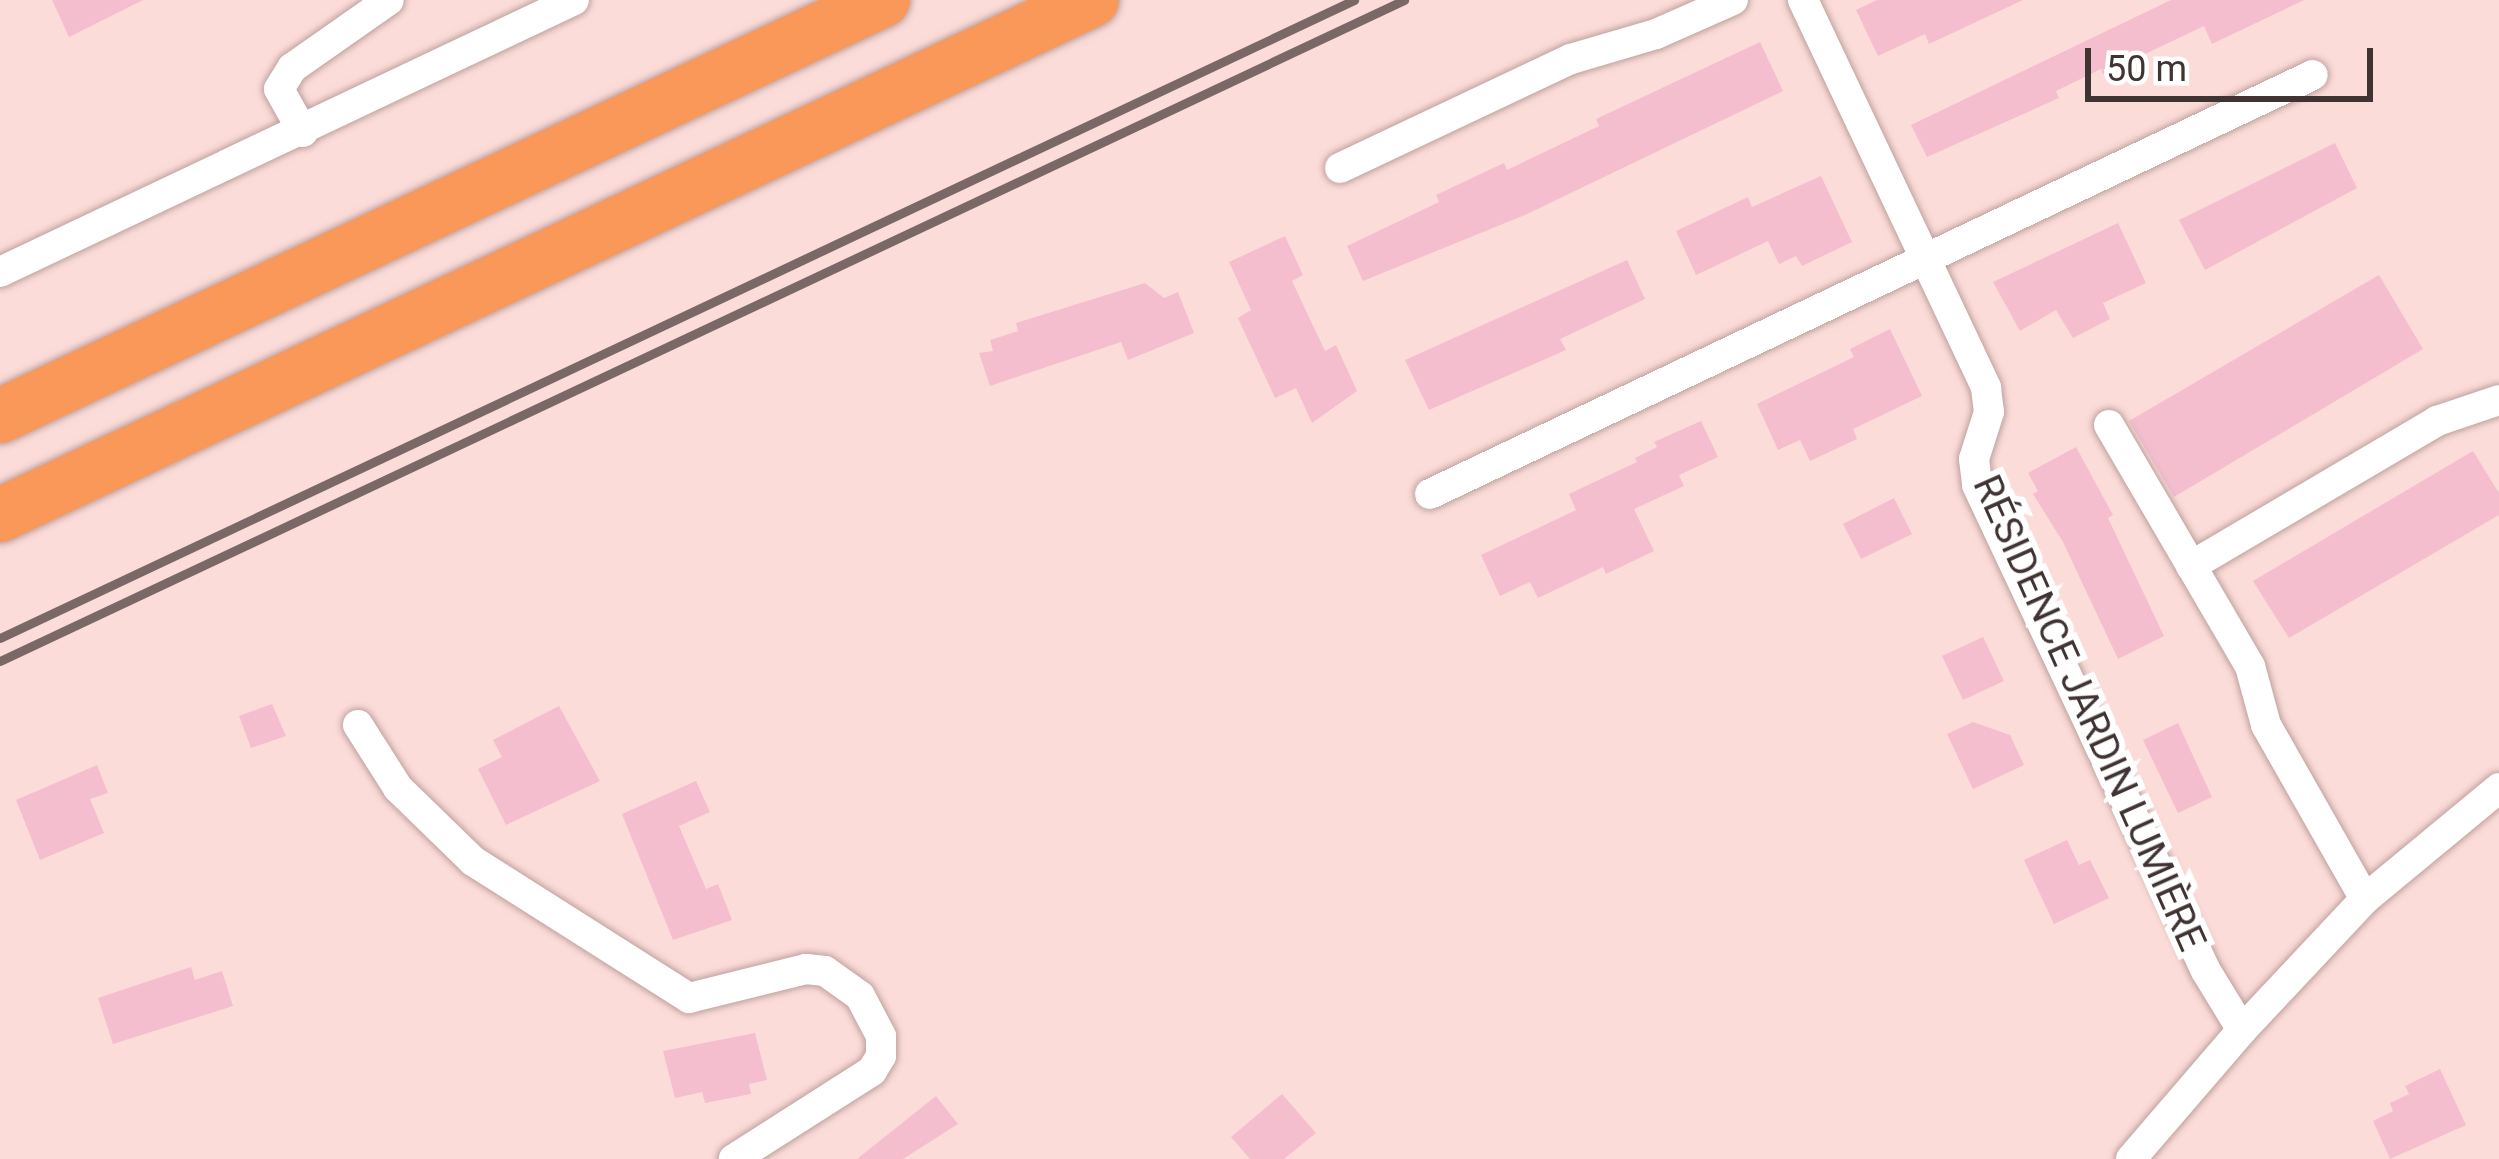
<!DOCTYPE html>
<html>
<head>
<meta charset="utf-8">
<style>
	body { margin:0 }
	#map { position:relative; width:2499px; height:1159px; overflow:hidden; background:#fcdcd9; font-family:Roboto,sans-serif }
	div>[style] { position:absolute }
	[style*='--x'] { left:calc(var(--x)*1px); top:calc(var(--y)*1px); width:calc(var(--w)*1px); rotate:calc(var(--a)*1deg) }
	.building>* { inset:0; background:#f4becf }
	.roads { filter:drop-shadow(0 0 3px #bfa19e) drop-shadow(0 0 3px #bfa19e) }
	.street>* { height:30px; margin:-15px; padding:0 15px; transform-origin:15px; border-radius:15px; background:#fff }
	.highway>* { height:54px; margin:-27px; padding:0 27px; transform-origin:27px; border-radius:27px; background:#f99859 }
	.rail>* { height:9px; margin:-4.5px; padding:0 4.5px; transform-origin:4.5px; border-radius:4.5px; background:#7a6866 }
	span { translate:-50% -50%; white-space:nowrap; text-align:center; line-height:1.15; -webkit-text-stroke:12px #fff; paint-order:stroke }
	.street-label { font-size:39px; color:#403433 }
	.scale { position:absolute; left:2085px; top:48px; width:288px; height:54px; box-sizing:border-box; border:6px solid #403433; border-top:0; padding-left:15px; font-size:36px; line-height:42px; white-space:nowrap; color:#403433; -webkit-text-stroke:9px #fff; paint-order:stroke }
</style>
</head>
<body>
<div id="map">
	<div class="building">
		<i style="clip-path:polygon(52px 0,143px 0,69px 37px)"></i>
		<i style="clip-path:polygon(1877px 0,2023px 0,1929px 44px,1925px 34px,1878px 56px,1856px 10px)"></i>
		<i style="clip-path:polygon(2171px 0,2304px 0,2212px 44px,2204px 26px,2103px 74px,2101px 69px,2056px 91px,2059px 98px,1927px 157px,1911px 125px)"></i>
		<i style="clip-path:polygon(1760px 42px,1783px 91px,1527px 214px,1363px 281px,1347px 246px,1439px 202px,1436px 195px,1504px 163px,1507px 170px,1599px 126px,1596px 119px)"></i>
		<i style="clip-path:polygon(2335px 143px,2357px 188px,2205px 270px,2179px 220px)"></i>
		<i style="clip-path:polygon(1821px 176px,1852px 242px,1802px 266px,1796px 256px,1779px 264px,1768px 241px,1696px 275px,1676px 231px,1748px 197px,1752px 207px)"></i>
		<i style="clip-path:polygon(2118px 223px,2146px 283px,2103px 303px,2110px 319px,2073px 338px,2056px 310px,2020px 331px,1993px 282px)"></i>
		<i style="clip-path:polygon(1285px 236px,1303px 275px,1292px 281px,1325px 351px,1336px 345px,1357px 391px,1312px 423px,1296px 388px,1275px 398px,1238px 318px,1251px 310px,1229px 262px)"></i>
		<i style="clip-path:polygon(1627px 260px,1645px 299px,1560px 339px,1566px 350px,1429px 410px,1405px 360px)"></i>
		<i style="clip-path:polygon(2379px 275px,2423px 349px,2174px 497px,2129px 421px)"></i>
		<i style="clip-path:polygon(1145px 283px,1164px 298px,1178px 292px,1194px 333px,1128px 360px,1121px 342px,990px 386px,979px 353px,993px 351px,990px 340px,1018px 331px,1016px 323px)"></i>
		<i style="clip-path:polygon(1890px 329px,1922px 396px,1853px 429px,1857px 439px,1810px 461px,1800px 440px,1778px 450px,1757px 404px,1854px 357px,1850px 349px)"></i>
		<i style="clip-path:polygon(1701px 421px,1718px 457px,1679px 475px,1684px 486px,1634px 509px,1654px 551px,1606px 574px,1603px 567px,1538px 598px,1530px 582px,1500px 596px,1481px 555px,1576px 510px,1569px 494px,1637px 462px,1635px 458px,1657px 447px,1654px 442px)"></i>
		<i style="clip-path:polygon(2076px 447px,2113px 515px,2108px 518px,2164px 636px,2118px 659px,2063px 542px,2033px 494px,2038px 491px,2028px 473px)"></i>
		<i style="clip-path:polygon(2473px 451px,2499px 493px,2499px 515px,2289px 638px,2253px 581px)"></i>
		<i style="clip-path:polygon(1894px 498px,1912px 534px,1861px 559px,1843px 524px)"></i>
		<i style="clip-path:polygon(1983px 637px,2004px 681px,1963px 700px,1942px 656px)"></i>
		<i style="clip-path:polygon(272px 704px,286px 736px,251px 748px,239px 716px)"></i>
		<i style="clip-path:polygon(559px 706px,600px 781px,506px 825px,478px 769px,502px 757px,493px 740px)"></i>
		<i style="clip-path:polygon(1973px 722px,2010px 735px,2024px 765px,1973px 789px,1947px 734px)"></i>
		<i style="clip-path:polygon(2178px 723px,2212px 797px,2178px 813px,2143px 740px)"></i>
		<i style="clip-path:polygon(97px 765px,108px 793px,90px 799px,104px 833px,40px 860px,16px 800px)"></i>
		<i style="clip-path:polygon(696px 781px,710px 812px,679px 826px,706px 889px,718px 884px,732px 920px,673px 940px,622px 814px)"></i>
		<i style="clip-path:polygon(2067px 840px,2079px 865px,2090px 860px,2109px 898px,2054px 924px,2024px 860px)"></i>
		<i style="clip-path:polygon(191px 967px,195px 980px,222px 971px,233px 1006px,113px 1044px,98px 998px)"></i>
		<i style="clip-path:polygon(755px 1033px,767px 1080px,749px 1084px,751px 1094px,705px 1103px,702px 1092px,675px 1098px,663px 1051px)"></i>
		<i style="clip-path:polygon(2440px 1069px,2466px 1125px,2390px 1159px,2373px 1121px,2393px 1111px,2390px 1103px,2409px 1094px,2405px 1086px)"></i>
		<i style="clip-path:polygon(1282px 1094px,1316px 1133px,1284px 1159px,1250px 1159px,1231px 1137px)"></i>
		<i style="clip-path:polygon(936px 1096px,958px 1124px,903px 1159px,857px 1159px)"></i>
	</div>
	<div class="roads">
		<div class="street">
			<i style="--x:1803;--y:0;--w:429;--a:64.7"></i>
			<i style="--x:1986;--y:388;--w:24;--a:83"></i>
			<i style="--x:1989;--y:412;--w:49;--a:107.7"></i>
			<i style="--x:1974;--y:459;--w:26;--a:83"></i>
			<i style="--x:1977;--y:485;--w:537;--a:64.77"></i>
			<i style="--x:2206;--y:971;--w:69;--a:58.6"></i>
			<i style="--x:303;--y:132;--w:49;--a:-119.2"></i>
			<i style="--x:279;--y:89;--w:25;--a:-58"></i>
			<i style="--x:292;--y:68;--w:118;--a:-35"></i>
			<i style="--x:1340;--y:168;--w:255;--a:-25.3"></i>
			<i style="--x:1571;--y:59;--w:89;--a:-16.4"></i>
			<i style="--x:1656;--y:34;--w:84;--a:-23.8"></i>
			<i style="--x:0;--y:272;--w:635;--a:-25.35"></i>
			<i style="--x:2109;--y:425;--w:279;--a:59.7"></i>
			<i style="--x:2250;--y:666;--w:61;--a:74.8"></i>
			<i style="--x:2266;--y:725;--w:200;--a:60.4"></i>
			<i style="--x:1430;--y:494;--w:977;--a:-25.39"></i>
			<i style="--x:2191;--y:566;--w:286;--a:-30.5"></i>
			<i style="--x:2437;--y:421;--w:65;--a:-18.7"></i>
			<i style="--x:358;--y:725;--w:75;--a:57.6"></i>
			<i style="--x:398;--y:788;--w:105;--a:44.2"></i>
			<i style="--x:473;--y:861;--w:256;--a:32.4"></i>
			<i style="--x:689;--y:998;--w:121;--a:-13.9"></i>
			<i style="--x:806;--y:969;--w:19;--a:6"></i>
			<i style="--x:825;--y:971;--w:43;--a:35.5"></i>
			<i style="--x:860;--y:996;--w:45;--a:62.3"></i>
			<i style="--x:881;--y:1036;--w:20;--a:90"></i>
			<i style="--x:881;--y:1056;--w:17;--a:121"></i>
			<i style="--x:872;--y:1071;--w:164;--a:147.5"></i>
			<i style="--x:2131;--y:1159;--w:170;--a:-49.3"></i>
			<i style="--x:2242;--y:1030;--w:180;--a:-46.8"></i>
			<i style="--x:2365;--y:899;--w:174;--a:-39.6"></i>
		</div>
		<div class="highway">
			<i style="--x:0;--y:416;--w:976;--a:-25.23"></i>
			<i style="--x:0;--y:515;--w:1207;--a:-25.25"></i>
		</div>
	</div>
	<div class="rail">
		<i style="--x:0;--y:638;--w:1497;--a:-25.23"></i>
		<i style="--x:0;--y:661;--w:1552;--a:-25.21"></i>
	</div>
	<div class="street-label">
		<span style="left:2089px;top:713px;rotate:66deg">RÉSIDENCE JARDIN LUMIÈRE</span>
	</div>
	<div class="scale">50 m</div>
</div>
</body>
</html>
